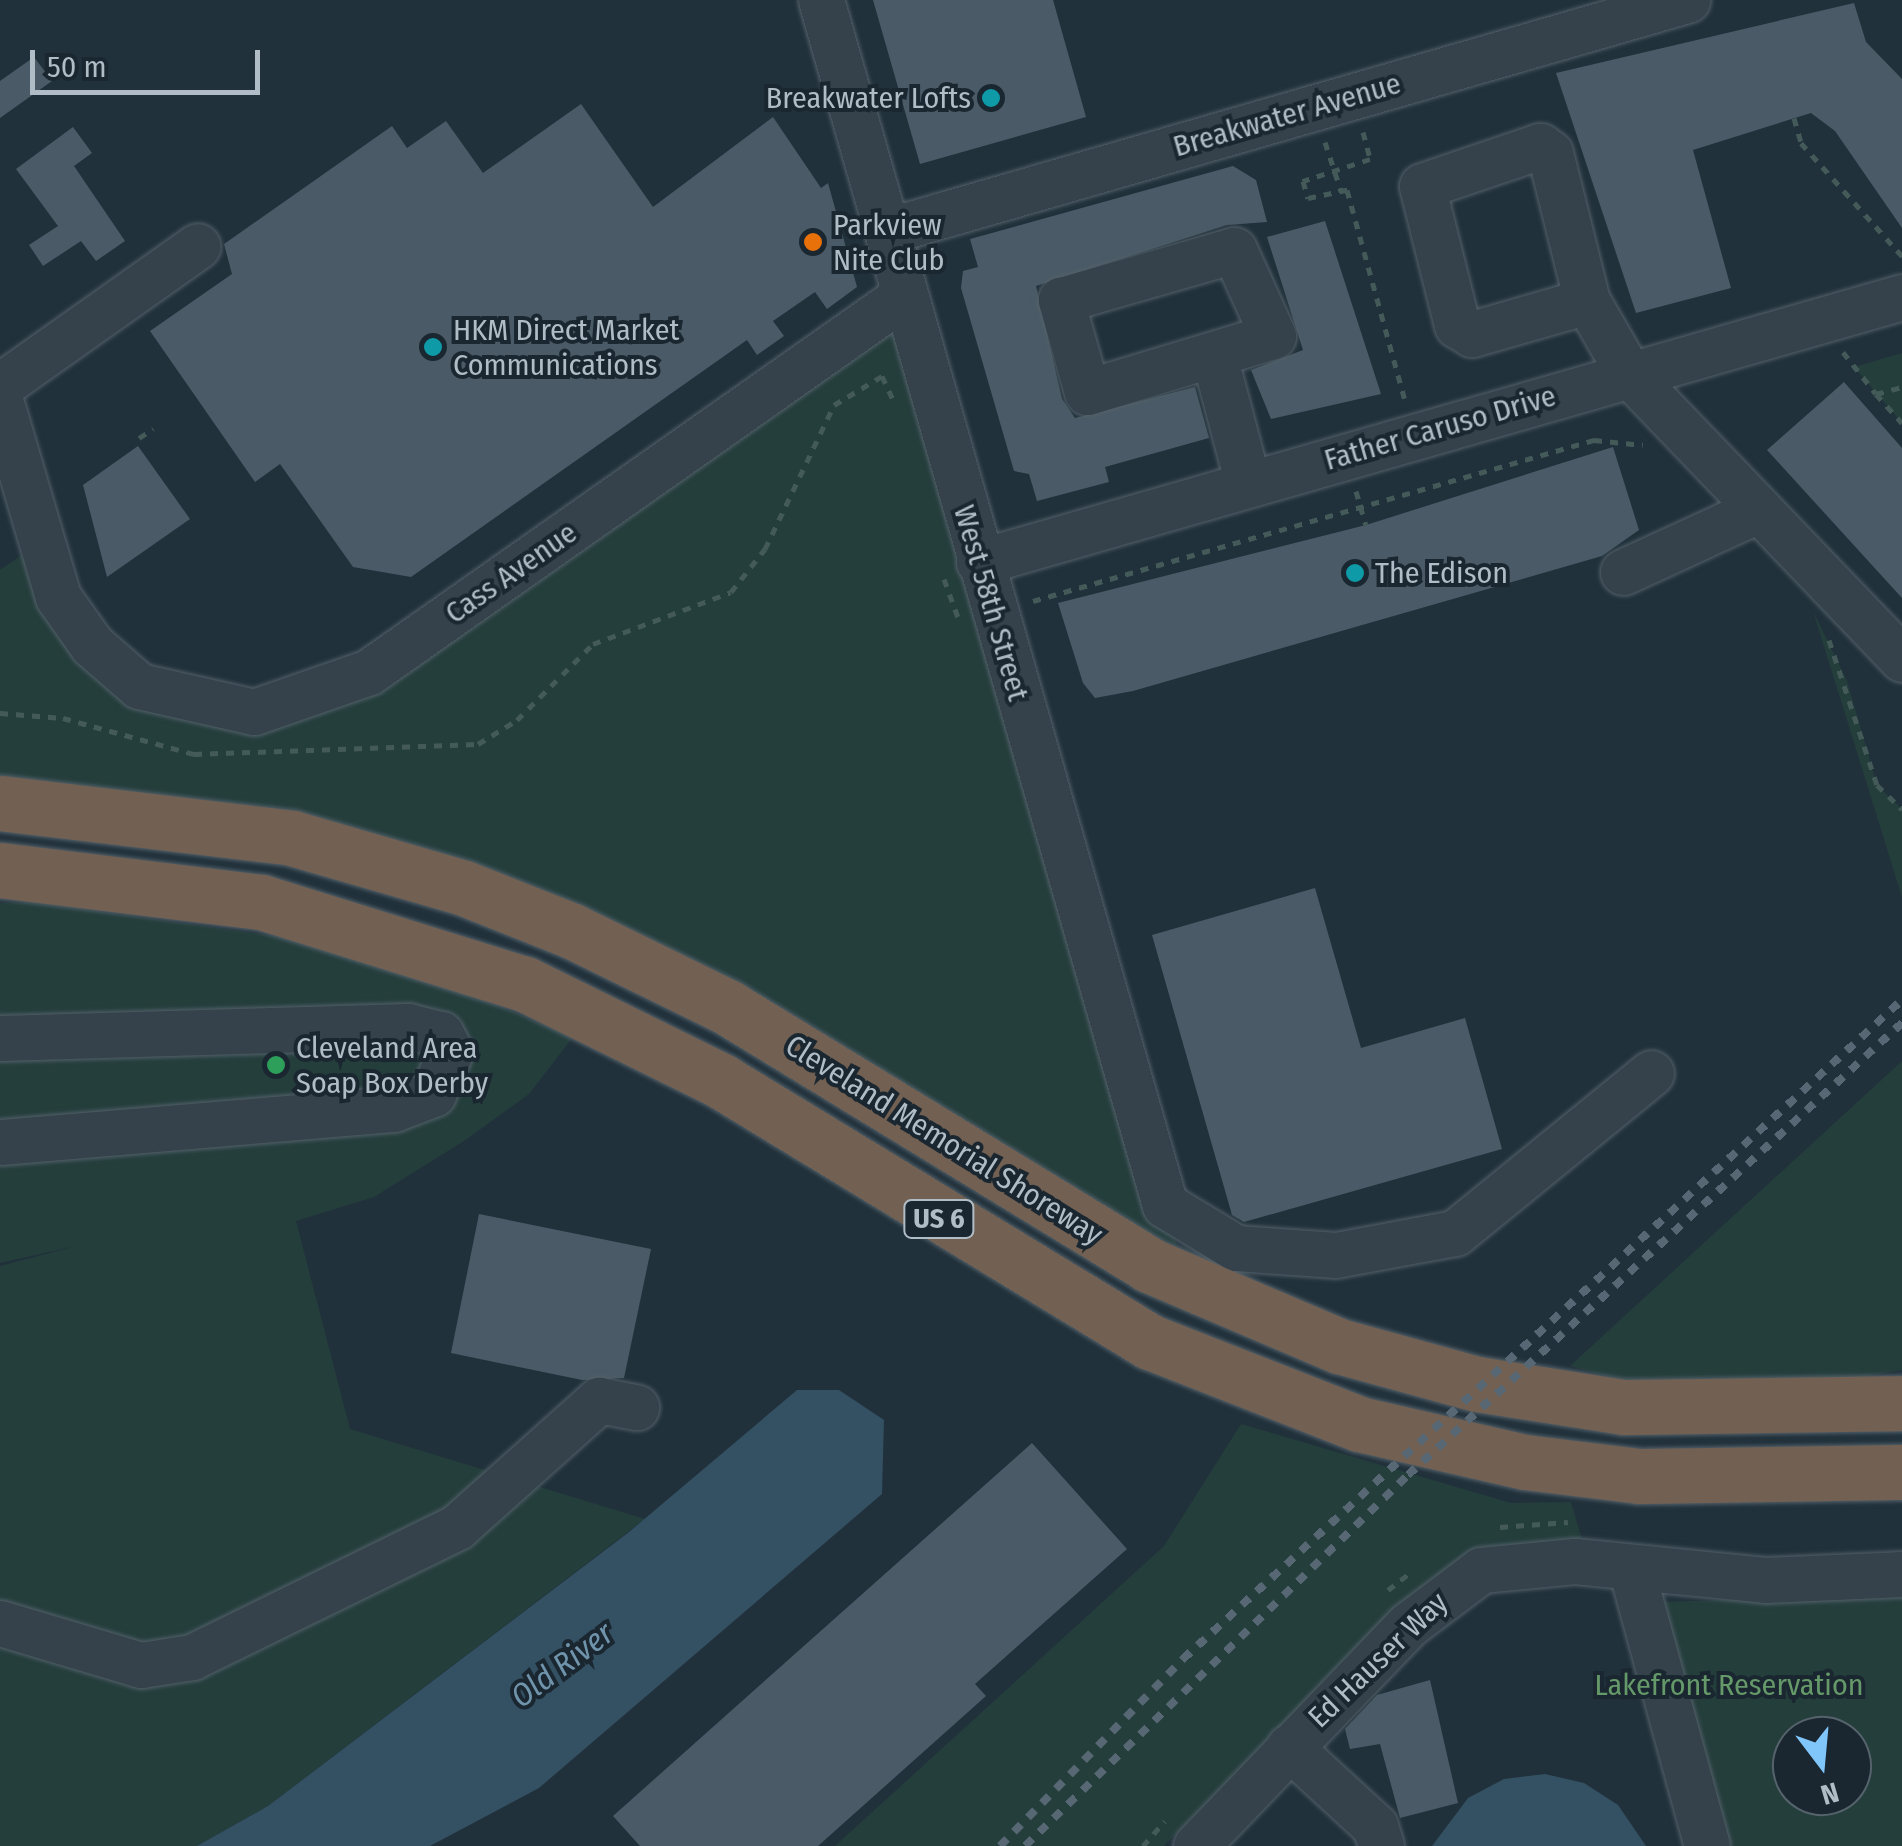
<!DOCTYPE html>
<html>
<head>
<meta charset="utf-8">
<style>
	body { margin:0 }
	#map { position:relative; width:1902px; height:1846px; overflow:hidden; background:#21313b; font-family:"Fira Sans Condensed",sans-serif }
	div>[style] { position:absolute }
	[style*='--x'] { left:calc(var(--x)*1px); top:calc(var(--y)*1px); width:calc(var(--w)*1px); rotate:calc(var(--a)*1deg) }
	.green>* { inset:0; background:#243e3c }
	.water>* { inset:0; background:#345063 }
	.building>* { inset:0; background:#4a5b67 }
	.path>* { height:5px; margin-top:-2.5px; transform-origin:0; background:repeating-linear-gradient(90deg,#435a59 0 8px,transparent 0 16px) }
	.roads { filter:drop-shadow(0 0 2px #536069) drop-shadow(0 0 2px #536069) }
	.minor>* { height:45px; margin:-22.5px; padding:0 22.5px; transform-origin:22.5px; border-radius:22.5px; background:#35424b }
	.highway>* { height:55px; margin:-27.5px; padding:0 27.5px; transform-origin:27.5px; border-radius:27.5px; background:#726052 }
	.rail>* { height:8px; margin-top:-4px; transform-origin:0; background:repeating-linear-gradient(90deg,#576773 0 10px,transparent 0 20px) }
	.dots>* { width:28px; height:28px; translate:-50% -50%; box-sizing:border-box; border:5px solid #1a2730; border-radius:50% }
	span { translate:-50% -50%; white-space:nowrap; text-align:center; line-height:1.15; -webkit-text-stroke:8px #1a2730; paint-order:stroke }
	.shield-label span { padding:2px 8px; background:#1a2730; border:2px solid; border-radius:8px; -webkit-text-stroke-width:0 }
	.shield-label { font-size:28px; color:#b0bdc7; font-weight:700 }
	.poi-label { font-size:30px; color:#b0bdc7 }
	.right { translate:-100% -50%; text-align:right }
	.left { translate:0 -50%; text-align:left }
	.street-label { font-size:30px; color:#b0bdc7 }
	.park-label { font-size:30px; color:#669969 }
	.water-label { font-size:32px; color:#7094ac; font-style:italic }
	.north { position:absolute; left:1772px; top:1716px; width:100px; height:100px; box-sizing:border-box; background:#1a2730; border:2px solid #56636c; border-radius:50%; rotate:164deg; font-size:28px; font-weight:700; line-height:40px; text-align:center; color:#b0bdc7 }
	.north::after { content:''; display:block; margin:auto; width:35px; height:45px; background:#81c6fb; clip-path:polygon(50% 0,100% 100%,50% 72%,0 100%) }
	.scale { position:absolute; left:30px; top:50px; width:230px; height:45px; box-sizing:border-box; border:5px solid #b0bdc7; border-top:0; padding-left:12px; font-size:30px; line-height:35px; white-space:nowrap; color:#b0bdc7; -webkit-text-stroke:8px #1a2730; paint-order:stroke }
</style>
</head>
<body>
<div id="map">
	<div class="green">
		<i style="clip-path:polygon(901px 298px,1189px 1286px,464px 888px,0 803px,0 570px,42px 541px,138px 685px,298px 704px)"></i>
		<i style="clip-path:polygon(1902px 353px,1902px 423px,1854px 367px)"></i>
		<i style="clip-path:polygon(1813px 611px,1847px 681px,1877px 785px,1902px 809px,1902px 897px)"></i>
		<i style="clip-path:polygon(32px 902px,289px 938px,451px 986px,573px 1037px,529px 1094px,464px 1141px,374px 1197px,296px 1221px,350px 1429px,645px 1519px,268px 1806px,197px 1846px,0 1846px,0 1266px,76px 1246px,0 1263px,0 903px)"></i>
		<i style="clip-path:polygon(1902px 1061px,1902px 1370px,1837px 1381px,1621px 1380px,1570px 1366px)"></i>
		<i style="clip-path:polygon(1241px 1424px,1511px 1503px,1571px 1502px,1584px 1547px,1414px 1593px,1164px 1846px,835px 1846px,1164px 1546px)"></i>
		<i style="clip-path:polygon(evenodd,1902px 1595px,1902px 1846px,1688px 1846px,1658px 1602px,1902px 1595px,1792px 1736px,1852px 1736px,1852px 1796px,1792px 1796px,1792px 1736px)"></i>
	</div>
	<div class="water">
		<i style="clip-path:polygon(797px 1390px,839px 1390px,884px 1420px,882px 1494px,539px 1788px,430px 1846px,197px 1846px,268px 1806px,629px 1532px)"></i>
		<i style="clip-path:polygon(1545px 1774px,1584px 1783px,1618px 1805px,1646px 1846px,1432px 1846px,1468px 1798px,1504px 1779px)"></i>
	</div>
	<div class="building">
		<i style="clip-path:polygon(873px 0,1053px 0,1086px 117px,920px 164px)"></i>
		<i style="clip-path:polygon(1854px 3px,1866px 42px,1902px 79px,1902px 228px,1835px 131px,1811px 113px,1693px 150px,1731px 288px,1636px 313px,1556px 73px)"></i>
		<i style="clip-path:polygon(34px 57px,52px 81px,0 118px,0 81px)"></i>
		<i style="clip-path:polygon(581px 104px,653px 207px,773px 117px,821px 188px,828px 183px,857px 287px,827px 309px,815px 292px,773px 321px,784px 336px,757px 355px,747px 340px,411px 577px,353px 567px,280px 464px,255px 482px,150px 331px,232px 274px,224px 244px,392px 126px,407px 148px,446px 121px,483px 173px)"></i>
		<i style="clip-path:polygon(73px 127px,92px 153px,74px 166px,125px 241px,96px 261px,81px 241px,43px 266px,29px 245px,58px 226px,16px 169px)"></i>
		<i style="clip-path:polygon(1233px 166px,1256px 180px,1267px 222px,1227px 225px,1036px 286px,1062px 399px,1075px 418px,1195px 387px,1209px 438px,1105px 467px,1109px 482px,1037px 501px,1029px 474px,1014px 471px,961px 288px,963px 271px,978px 267px,970px 239px)"></i>
		<i style="clip-path:polygon(1325px 221px,1381px 394px,1271px 419px,1251px 370px,1303px 350px,1267px 237px)"></i>
		<i style="clip-path:polygon(1844px 382px,1902px 448px,1902px 598px,1767px 450px)"></i>
		<i style="clip-path:polygon(138px 446px,190px 519px,107px 577px,83px 485px)"></i>
		<i style="clip-path:polygon(1613px 447px,1639px 530px,1602px 556px,1133px 691px,1095px 698px,1083px 683px,1058px 603px,1366px 525px)"></i>
		<i style="clip-path:polygon(1315px 888px,1361px 1048px,1465px 1018px,1502px 1149px,1244px 1222px,1232px 1215px,1152px 935px)"></i>
		<i style="clip-path:polygon(479px 1214px,651px 1249px,624px 1378px,582px 1380px,451px 1353px)"></i>
		<i style="clip-path:polygon(1032px 1443px,1127px 1549px,975px 1684px,986px 1696px,818px 1846px,640px 1846px,613px 1816px)"></i>
		<i style="clip-path:polygon(1430px 1680px,1458px 1803px,1400px 1818px,1380px 1744px,1350px 1749px,1345px 1729px,1377px 1695px)"></i>
	</div>
	<div class="path">
		<i style="--x:1794;--y:118;--w:26;--a:74"></i>
		<i style="--x:1801;--y:143;--w:152;--a:48.2"></i>
		<i style="--x:1363;--y:132;--w:28;--a:75"></i>
		<i style="--x:1370;--y:159;--w:71;--a:161.8"></i>
		<i style="--x:1303;--y:181;--w:18;--a:74"></i>
		<i style="--x:1308;--y:198;--w:40;--a:-12"></i>
		<i style="--x:1347;--y:190;--w:218;--a:74.6"></i>
		<i style="--x:1325;--y:142;--w:52;--a:71.9"></i>
		<i style="--x:1843;--y:352;--w:53;--a:51.8"></i>
		<i style="--x:1876;--y:394;--w:27;--a:-15"></i>
		<i style="--x:1876;--y:394;--w:39;--a:48"></i>
		<i style="--x:139;--y:438;--w:17;--a:-33"></i>
		<i style="--x:1356;--y:491;--w:35;--a:74"></i>
		<i style="--x:944;--y:579;--w:44;--a:69.9"></i>
		<i style="--x:1033;--y:601;--w:584;--a:-16.01"></i>
		<i style="--x:1594;--y:440;--w:49;--a:5.8"></i>
		<i style="--x:1829;--y:640;--w:153;--a:71.7"></i>
		<i style="--x:1877;--y:785;--w:35;--a:44"></i>
		<i style="--x:0;--y:713;--w:63;--a:4.5"></i>
		<i style="--x:63;--y:718;--w:136;--a:15.4"></i>
		<i style="--x:194;--y:754;--w:284;--a:-2"></i>
		<i style="--x:478;--y:744;--w:46;--a:-31.6"></i>
		<i style="--x:517;--y:720;--w:107;--a:-45"></i>
		<i style="--x:593;--y:644;--w:147;--a:-20.6"></i>
		<i style="--x:731;--y:592;--w:55;--a:-51.7"></i>
		<i style="--x:765;--y:549;--w:160;--a:-64.4"></i>
		<i style="--x:834;--y:405;--w:56;--a:-31.1"></i>
		<i style="--x:882;--y:376;--w:26;--a:65"></i>
		<i style="--x:1500;--y:1527;--w:68;--a:-4.2"></i>
		<i style="--x:1388;--y:1590;--w:29;--a:-38"></i>
		<i style="--x:1143;--y:1846;--w:33;--a:-49"></i>
	</div>
	<div class="roads">
		<div class="minor">
			<i style="--x:821;--y:0;--w:1253;--a:74.07"></i>
			<i style="--x:1165;--y:1205;--w:83;--a:31.2"></i>
			<i style="--x:1236;--y:1248;--w:100;--a:4"></i>
			<i style="--x:1336;--y:1255;--w:121;--a:-10.5"></i>
			<i style="--x:1455;--y:1233;--w:253;--a:-39.2"></i>
			<i style="--x:887;--y:231;--w:833;--a:-16.11"></i>
			<i style="--x:1234;--y:250;--w:94;--a:65.6"></i>
			<i style="--x:1273;--y:336;--w:194;--a:163.2"></i>
			<i style="--x:1087;--y:392;--w:96;--a:-105.8"></i>
			<i style="--x:1061;--y:300;--w:180;--a:-16.1"></i>
			<i style="--x:1587;--y:301;--w:120;--a:164"></i>
			<i style="--x:1472;--y:334;--w:17;--a:-149"></i>
			<i style="--x:1457;--y:325;--w:143;--a:-104.1"></i>
			<i style="--x:1422;--y:186;--w:125;--a:-18.7"></i>
			<i style="--x:1540;--y:146;--w:12;--a:35"></i>
			<i style="--x:1550;--y:153;--w:153;--a:76"></i>
			<i style="--x:1587;--y:301;--w:84;--a:60.1"></i>
			<i style="--x:1629;--y:374;--w:395;--a:46.2"></i>
			<i style="--x:1214;--y:356;--w:132;--a:75.1"></i>
			<i style="--x:0;--y:386;--w:242;--a:-35.3"></i>
			<i style="--x:0;--y:400;--w:205;--a:73.6"></i>
			<i style="--x:58;--y:597;--w:59;--a:54.7"></i>
			<i style="--x:92;--y:645;--w:62;--a:41.1"></i>
			<i style="--x:139;--y:686;--w:118;--a:12.7"></i>
			<i style="--x:254;--y:712;--w:122;--a:-19.2"></i>
			<i style="--x:369;--y:672;--w:650;--a:-35.11"></i>
			<i style="--x:979;--y:562;--w:960;--a:-16.02"></i>
			<i style="--x:1623;--y:572;--w:149;--a:-24.7"></i>
			<i style="--x:0;--y:1038;--w:408;--a:-1.7"></i>
			<i style="--x:408;--y:1026;--w:34;--a:14"></i>
			<i style="--x:441;--y:1034;--w:20;--a:63"></i>
			<i style="--x:450;--y:1052;--w:45;--a:112"></i>
			<i style="--x:433;--y:1094;--w:43;--a:159.4"></i>
			<i style="--x:393;--y:1109;--w:394;--a:175.2"></i>
			<i style="--x:1631;--y:1568;--w:288;--a:74.7"></i>
			<i style="--x:0;--y:1623;--w:147;--a:16.6"></i>
			<i style="--x:141;--y:1665;--w:52;--a:-8.9"></i>
			<i style="--x:192;--y:1657;--w:295;--a:-26.1"></i>
			<i style="--x:457;--y:1527;--w:191;--a:-41.8"></i>
			<i style="--x:599;--y:1400;--w:38;--a:11"></i>
			<i style="--x:1289;--y:1747;--w:117;--a:42.6"></i>
			<i style="--x:1375;--y:1826;--w:21;--a:73"></i>
			<i style="--x:1196;--y:1846;--w:306;--a:-46.2"></i>
			<i style="--x:1408;--y:1625;--w:91;--a:-37"></i>
			<i style="--x:1481;--y:1570;--w:94;--a:-5.5"></i>
			<i style="--x:1575;--y:1561;--w:191;--a:5.7"></i>
			<i style="--x:1765;--y:1580;--w:137;--a:-2.5"></i>
		</div>
		<div class="highway">
			<i style="--x:0;--y:803;--w:294;--a:6.8"></i>
			<i style="--x:292;--y:838;--w:179;--a:16.2"></i>
			<i style="--x:464;--y:888;--w:116;--a:21.7"></i>
			<i style="--x:572;--y:931;--w:173;--a:26.1"></i>
			<i style="--x:727;--y:1007;--w:495;--a:31.4"></i>
			<i style="--x:1149;--y:1265;--w:207;--a:23.1"></i>
			<i style="--x:1339;--y:1346;--w:143;--a:15.4"></i>
			<i style="--x:1477;--y:1384;--w:149;--a:8.9"></i>
			<i style="--x:1624;--y:1407;--w:278;--a:-0.8"></i>
			<i style="--x:0;--y:870;--w:263;--a:7"></i>
			<i style="--x:261;--y:902;--w:276;--a:17.3"></i>
			<i style="--x:525;--y:984;--w:219;--a:26.3"></i>
			<i style="--x:721;--y:1081;--w:502;--a:31.32"></i>
			<i style="--x:1150;--y:1342;--w:225;--a:21.4"></i>
			<i style="--x:1359;--y:1424;--w:170;--a:12.9"></i>
			<i style="--x:1525;--y:1462;--w:115;--a:7"></i>
			<i style="--x:1639;--y:1476;--w:263;--a:-0.9"></i>
		</div>
	</div>
	<div class="rail">
		<i style="--x:1000;--y:1846;--w:262;--a:-45.6"></i>
		<i style="--x:1183;--y:1659;--w:975;--a:-42.51"></i>
		<i style="--x:1025;--y:1846;--w:533;--a:-44.09"></i>
		<i style="--x:1408;--y:1475;--w:670;--a:-42.46"></i>
	</div>
	<div class="dots">
		<i style="left:991px;top:98px;background:#0f9aa8"></i>
		<i style="left:813px;top:242px;background:#e8710a"></i>
		<i style="left:433px;top:347px;background:#0f9aa8"></i>
		<i style="left:1355px;top:573px;background:#0f9aa8"></i>
		<i style="left:276px;top:1065px;background:#2e9e5b"></i>
	</div>
	<div class="shield-label">
		<span style="left:939px;top:1219px">US 6</span>
	</div>
	<div class="poi-label">
		<span class="right" style="left:971px;top:98px">Breakwater Lofts</span>
		<span class="left" style="left:833px;top:242px">Parkview<br>Nite Club</span>
		<span class="left" style="left:453px;top:347px">HKM Direct Market<br>Communications</span>
		<span class="left" style="left:1375px;top:573px">The Edison</span>
		<span class="left" style="left:296px;top:1065px">Cleveland Area<br>Soap Box Derby</span>
	</div>
	<div class="street-label">
		<span style="left:1287px;top:115px;rotate:-16deg">Breakwater Avenue</span>
		<span style="left:1440px;top:428px;rotate:-16deg">Father Caruso Drive</span>
		<span style="left:511px;top:573px;rotate:-35deg">Cass Avenue</span>
		<span style="left:991px;top:603px;rotate:74deg">West 58th Street</span>
		<span style="left:944px;top:1140px;rotate:32deg">Cleveland Memorial Shoreway</span>
		<span style="left:1378px;top:1660px;rotate:-44deg">Ed Hauser Way</span>
	</div>
	<div class="park-label">
		<span style="left:1729px;top:1685px">Lakefront Reservation</span>
	</div>
	<div class="water-label">
		<span style="left:562px;top:1665px;rotate:-37deg">Old River</span>
	</div>
	<div class="north">N</div>
	<div class="scale">50 m</div>
</div>
</body>
</html>
